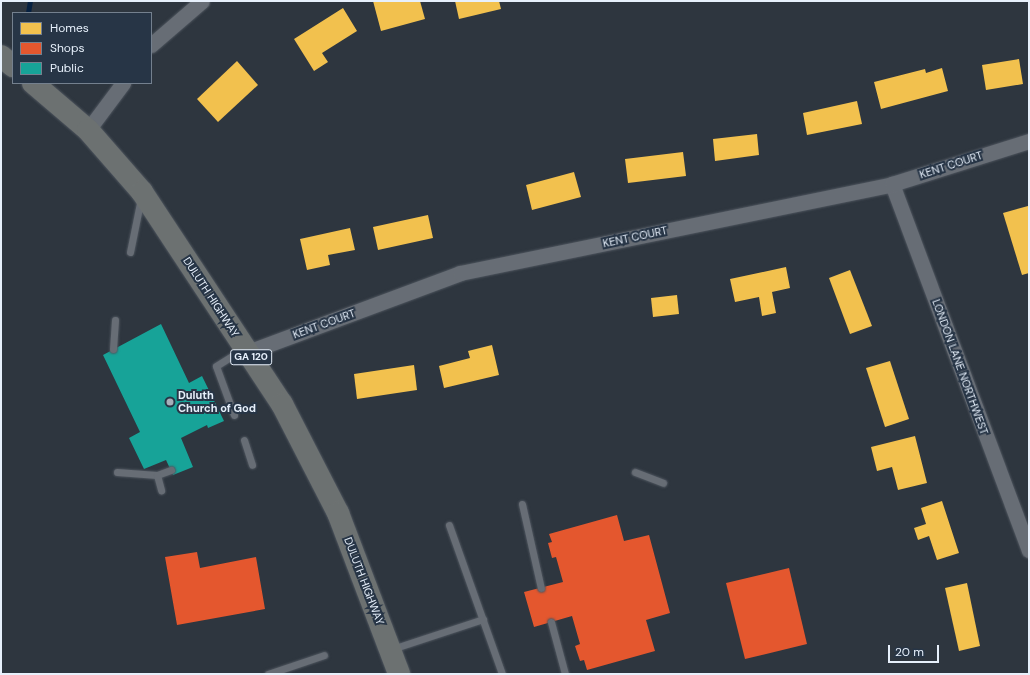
<!DOCTYPE html>
<html>
<head>
<meta charset="utf-8">
<style>
	body { margin:0 }
	#map { position:relative; width:1030px; height:675px; overflow:hidden; background:#2e363f; font-family:"DM Sans",sans-serif }
	div>[style] { position:absolute }
	[style*='--x'] { left:calc(var(--x)*1px); top:calc(var(--y)*1px); width:calc(var(--w)*1px); rotate:calc(var(--a)*1deg) }
	.homes>* { inset:0; background:#f2c14e }
	.shops>* { inset:0; background:#e4572e }
	.public>* { inset:0; background:#17a398 }
	.stream>* { height:5px; margin:-2.5px; padding:0 2.5px; transform-origin:2.5px; border-radius:2.5px; background:#062040 }
	.roads { filter:drop-shadow(0 0 1px #4d545d) drop-shadow(0 0 1px #4d545d) }
	.lane>* { height:7px; margin:-3.5px; padding:0 3.5px; transform-origin:3.5px; border-radius:3.5px; background:#676d75 }
	.street>* { height:15px; margin:-7.5px; padding:0 7.5px; transform-origin:7.5px; border-radius:7.5px; background:#676d75 }
	.primary>* { height:22px; margin:-11px; padding:0 11px; transform-origin:11px; border-radius:11px; background:#6c7171 }
	.dots>* { width:11px; height:11px; translate:-50% -50%; box-sizing:border-box; border:2px solid #273546; border-radius:50% }
	span { translate:-50% -50%; white-space:nowrap; text-align:center; line-height:1.15; -webkit-text-stroke:4px #273546; paint-order:stroke }
	.shield-label span { padding:1px 3px; background:#273546; border:1px solid; border-radius:3px; -webkit-text-stroke-width:0 }
	.shield-label { font-size:10px; color:#e7f0fb; font-weight:700 }
	.street-label { font-size:11px; color:#e7f0fb }
	.poi-label { font-size:11px; color:#e7f0fb; font-weight:700 }
	.left { translate:0 -50%; text-align:left }
	.frame { position:absolute; inset:0; border:2px solid #e7f0fb; pointer-events:none }
	.legend { position:absolute; left:12px; top:12px; width:140px; height:72px; box-sizing:border-box; background:#273546; border:1px solid #74808e; margin:0; padding:5px 7px; list-style:none; font-size:12px; color:#e7f0fb }
	.legend li { display:flex; align-items:center; gap:8px; height:20px }
	.legend b { width:20px; border:1px solid #74808e }
	.scale { position:absolute; left:888px; top:645px; width:51px; height:18px; box-sizing:border-box; border:2px solid #e7f0fb; border-top:0; padding-left:5px; font-size:12px; line-height:14px; white-space:nowrap; color:#e7f0fb; -webkit-text-stroke:3px #273546; paint-order:stroke }
</style>
</head>
<body>
<div id="map">
	<div class="homes">
		<i style="clip-path:polygon(373px 1px,420px 1px,425px 19px,381px 31px)"></i>
		<i style="clip-path:polygon(455px 1px,499px 1px,501px 9px,459px 19px)"></i>
		<i style="clip-path:polygon(343px 8px,357px 31px,322px 53px,328px 62px,314px 71px,294px 39px)"></i>
		<i style="clip-path:polygon(1019px 59px,1023px 84px,986px 90px,982px 65px)"></i>
		<i style="clip-path:polygon(237px 61px,258px 85px,218px 122px,197px 99px)"></i>
		<i style="clip-path:polygon(942px 68px,948px 91px,881px 109px,874px 82px,925px 69px,926px 73px)"></i>
		<i style="clip-path:polygon(857px 101px,862px 124px,807px 135px,803px 113px)"></i>
		<i style="clip-path:polygon(757px 134px,759px 155px,715px 161px,713px 139px)"></i>
		<i style="clip-path:polygon(683px 152px,686px 176px,628px 183px,625px 159px)"></i>
		<i style="clip-path:polygon(574px 172px,581px 197px,532px 210px,526px 185px)"></i>
		<i style="clip-path:polygon(1028px 206px,1029px 273px,1022px 275px,1003px 213px)"></i>
		<i style="clip-path:polygon(428px 215px,433px 238px,378px 250px,373px 227px)"></i>
		<i style="clip-path:polygon(350px 228px,355px 250px,328px 255px,330px 265px,307px 270px,300px 239px)"></i>
		<i style="clip-path:polygon(786px 267px,790px 288px,772px 292px,776px 313px,762px 316px,759px 297px,735px 302px,730px 279px)"></i>
		<i style="clip-path:polygon(850px 270px,872px 326px,850px 334px,829px 278px)"></i>
		<i style="clip-path:polygon(677px 295px,679px 314px,653px 317px,651px 298px)"></i>
		<i style="clip-path:polygon(492px 345px,499px 375px,444px 388px,439px 366px,470px 358px,468px 351px)"></i>
		<i style="clip-path:polygon(890px 361px,909px 419px,885px 427px,866px 368px)"></i>
		<i style="clip-path:polygon(414px 365px,417px 390px,357px 399px,354px 374px)"></i>
		<i style="clip-path:polygon(915px 436px,927px 483px,898px 490px,892px 467px,877px 471px,871px 447px)"></i>
		<i style="clip-path:polygon(942px 501px,959px 553px,937px 560px,929px 536px,918px 540px,914px 528px,926px 524px,921px 508px)"></i>
		<i style="clip-path:polygon(967px 583px,980px 646px,959px 651px,945px 588px)"></i>
	</div>
	<div class="shops">
		<i style="clip-path:polygon(617px 515px,624px 541px,649px 535px,670px 613px,646px 620px,655px 651px,587px 670px,584px 660px,580px 661px,575px 646px,580px 644px,572px 616px,534px 627px,524px 592px,563px 582px,556px 557px,552px 558px,548px 543px,552px 542px,549px 534px)"></i>
		<i style="clip-path:polygon(197px 552px,200px 568px,256px 557px,265px 609px,177px 625px,165px 557px)"></i>
		<i style="clip-path:polygon(789px 568px,807px 644px,745px 659px,726px 583px)"></i>
	</div>
	<div class="public">
		<i style="clip-path:polygon(161px 324px,189px 383px,202px 376px,224px 421px,208px 428px,207px 425px,181px 438px,193px 467px,173px 475px,166px 460px,144px 469px,129px 438px,140px 432px,103px 355px)"></i>
	</div>
	<div class="stream">
		<i style="--x:28;--y:13;--w:12;--a:-81"></i>
	</div>
	<div class="roads">
		<div class="lane">
			<i style="--x:130;--y:252;--w:55;--a:-78.5"></i>
			<i style="--x:113;--y:349;--w:29;--a:-86"></i>
			<i style="--x:234;--y:415;--w:52;--a:-110.2"></i>
			<i style="--x:216;--y:366;--w:32;--a:-32"></i>
			<i style="--x:244;--y:440;--w:26;--a:72"></i>
			<i style="--x:117;--y:472;--w:40;--a:4.3"></i>
			<i style="--x:157;--y:475;--w:15;--a:-20"></i>
			<i style="--x:635;--y:472;--w:30;--a:21"></i>
			<i style="--x:157;--y:475;--w:16;--a:75"></i>
			<i style="--x:522;--y:504;--w:86;--a:77.3"></i>
			<i style="--x:449;--y:525;--w:158;--a:70.4"></i>
			<i style="--x:551;--y:622;--w:54;--a:74.9"></i>
			<i style="--x:392;--y:649;--w:96;--a:-18.2"></i>
			<i style="--x:268;--y:674;--w:59;--a:-18.7"></i>
		</div>
		<div class="street">
			<i style="--x:151;--y:45;--w:67;--a:-40.8"></i>
			<i style="--x:88;--y:130;--w:59;--a:-53.3"></i>
			<i style="--x:892;--y:184;--w:391;--a:69.5"></i>
			<i style="--x:248;--y:352;--w:226;--a:-20.4"></i>
			<i style="--x:460;--y:273;--w:441;--a:-11.6"></i>
			<i style="--x:892;--y:184;--w:144;--a:-17.4"></i>
		</div>
		<div class="primary">
			<i style="--x:1;--y:56;--w:16;--a:40"></i>
			<i style="--x:33;--y:83;--w:72;--a:40.5"></i>
			<i style="--x:88;--y:130;--w:82;--a:48.9"></i>
			<i style="--x:142;--y:192;--w:254;--a:56.6"></i>
			<i style="--x:282;--y:404;--w:123;--a:62.8"></i>
			<i style="--x:338;--y:513;--w:172;--a:69.2"></i>
		</div>
	</div>
	<div class="dots">
		<i style="left:170px;top:402px;background:#a6afb9"></i>
	</div>
	<div class="shield-label">
		<span style="left:251px;top:357px">GA 120</span>
	</div>
	<div class="street-label">
		<span style="left:951px;top:165px;rotate:-18deg">KENT COURT</span>
		<span style="left:635px;top:237px;rotate:-12deg">KENT COURT</span>
		<span style="left:211px;top:297px;rotate:57deg">DULUTH HIGHWAY</span>
		<span style="left:324px;top:324px;rotate:-20deg">KENT COURT</span>
		<span style="left:960px;top:367px;rotate:70deg">LONDON LANE NORTHWEST</span>
		<span style="left:364px;top:581px;rotate:69deg">DULUTH HIGHWAY</span>
	</div>
	<div class="poi-label">
		<span class="left" style="left:178px;top:402px">Duluth<br>Church of God</span>
	</div>
	<div class="frame"></div>
	<ul class="legend">
	<li><b style="height:11px;background:#f2c14e"></b>Homes</li>
	<li><b style="height:11px;background:#e4572e"></b>Shops</li>
	<li><b style="height:11px;background:#17a398"></b>Public</li>
	</ul>
	<div class="scale">20 m</div>
</div>
</body>
</html>
